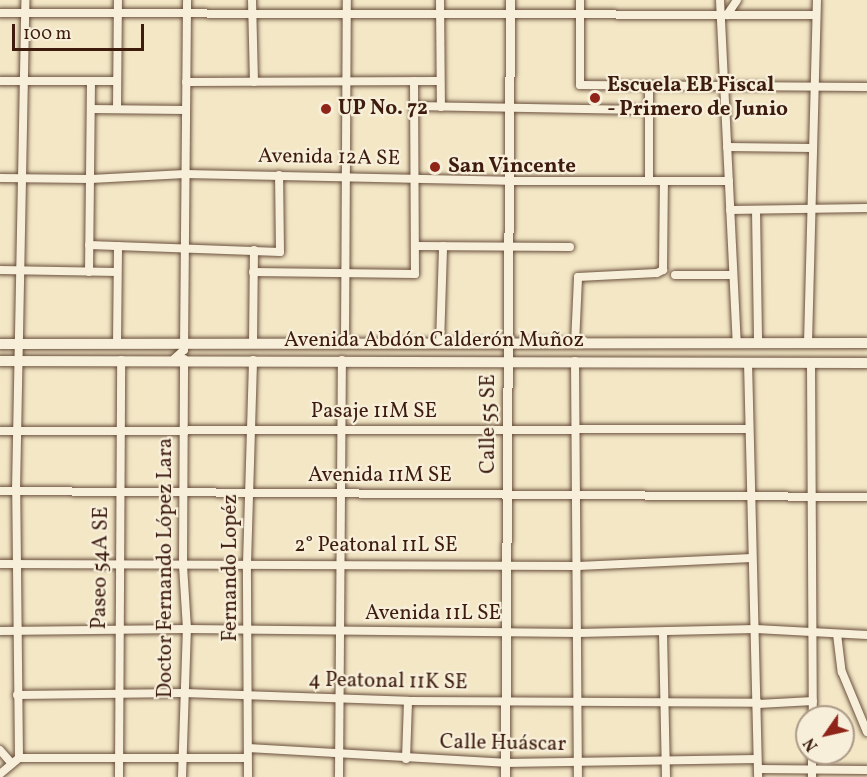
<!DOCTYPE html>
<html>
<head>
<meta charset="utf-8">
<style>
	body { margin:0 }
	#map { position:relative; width:867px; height:777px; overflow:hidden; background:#f3e7c6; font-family:Vollkorn,serif }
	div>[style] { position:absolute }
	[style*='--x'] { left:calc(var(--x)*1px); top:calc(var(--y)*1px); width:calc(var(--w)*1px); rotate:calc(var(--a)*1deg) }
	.roads { filter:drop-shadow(0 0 2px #6a4f3c) drop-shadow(0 0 2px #6a4f3c) }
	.minor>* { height:8px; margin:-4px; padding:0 4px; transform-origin:4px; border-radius:4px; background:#f7efda }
	.tertiary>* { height:9px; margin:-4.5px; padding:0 4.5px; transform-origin:4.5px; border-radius:4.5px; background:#f7efda }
	.secondary>* { height:10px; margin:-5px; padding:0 5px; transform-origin:5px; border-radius:5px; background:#f7efda }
	.dots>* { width:16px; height:16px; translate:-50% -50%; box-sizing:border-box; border:3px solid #f7efda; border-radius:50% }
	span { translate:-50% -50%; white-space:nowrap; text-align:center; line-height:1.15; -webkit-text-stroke:4.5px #f7efda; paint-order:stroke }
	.poi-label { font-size:21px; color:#3d1c0e; font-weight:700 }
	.left { translate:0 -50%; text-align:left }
	.street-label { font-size:21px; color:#3d1c0e }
	.north { position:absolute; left:795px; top:705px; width:60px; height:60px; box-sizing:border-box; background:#f7efda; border:2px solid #ad9b88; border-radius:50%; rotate:236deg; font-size:16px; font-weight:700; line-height:24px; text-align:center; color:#3d1c0e }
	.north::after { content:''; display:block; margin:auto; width:21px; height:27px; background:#8f2418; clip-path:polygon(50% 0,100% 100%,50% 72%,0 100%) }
	.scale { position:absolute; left:12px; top:24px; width:132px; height:27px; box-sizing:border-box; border:3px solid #3d1c0e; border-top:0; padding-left:8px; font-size:18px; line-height:21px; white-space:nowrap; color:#3d1c0e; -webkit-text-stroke:4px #f7efda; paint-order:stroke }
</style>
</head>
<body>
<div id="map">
	<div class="roads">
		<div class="minor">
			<i style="--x:252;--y:0;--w:82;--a:88.6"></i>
			<i style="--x:440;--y:0;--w:107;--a:89.5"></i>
			<i style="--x:580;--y:0;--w:85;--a:90"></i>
			<i style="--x:580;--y:85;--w:287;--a:0.4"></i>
			<i style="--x:720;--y:0;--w:344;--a:87.2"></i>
			<i style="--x:0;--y:13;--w:816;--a:0.14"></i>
			<i style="--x:727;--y:15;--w:18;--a:-56"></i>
			<i style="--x:0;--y:81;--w:117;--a:0"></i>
			<i style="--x:186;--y:82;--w:253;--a:-0.2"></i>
			<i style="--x:649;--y:85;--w:95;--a:90"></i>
			<i style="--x:414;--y:106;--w:234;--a:1"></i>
			<i style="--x:91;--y:109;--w:95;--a:0.6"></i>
			<i style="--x:117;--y:109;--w:109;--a:-89.5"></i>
			<i style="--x:727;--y:147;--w:86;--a:0.7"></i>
			<i style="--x:0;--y:178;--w:91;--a:0.6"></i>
			<i style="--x:91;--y:179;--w:94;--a:-3"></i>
			<i style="--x:185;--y:174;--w:324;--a:1.2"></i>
			<i style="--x:509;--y:181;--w:220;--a:0"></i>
			<i style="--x:730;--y:210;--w:137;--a:-0.8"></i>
			<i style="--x:756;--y:210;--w:134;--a:89.1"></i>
			<i style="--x:89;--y:245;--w:191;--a:2.1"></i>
			<i style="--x:280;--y:252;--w:77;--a:-90.7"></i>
			<i style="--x:415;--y:246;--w:155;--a:0.4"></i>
			<i style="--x:0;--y:270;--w:117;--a:1"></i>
			<i style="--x:89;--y:272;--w:191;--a:-89.4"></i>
			<i style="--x:253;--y:272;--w:162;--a:0.7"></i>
			<i style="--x:415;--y:274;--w:193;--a:-90.3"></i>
			<i style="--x:675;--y:275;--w:58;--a:0"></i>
			<i style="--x:808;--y:343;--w:343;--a:-88.5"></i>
			<i style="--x:117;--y:344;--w:98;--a:-89.4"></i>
			<i style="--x:253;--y:344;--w:94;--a:-89.4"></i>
			<i style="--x:345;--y:344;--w:344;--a:-89.7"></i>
			<i style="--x:440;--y:344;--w:98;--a:-88.2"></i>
			<i style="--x:575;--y:344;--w:67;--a:-87.4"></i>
			<i style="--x:578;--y:277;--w:79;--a:-2.9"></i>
			<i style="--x:657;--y:273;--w:7;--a:-27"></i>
			<i style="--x:663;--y:270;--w:89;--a:-89.4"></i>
			<i style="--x:174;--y:359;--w:13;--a:-42"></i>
			<i style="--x:184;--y:350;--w:350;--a:-89.5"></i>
			<i style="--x:575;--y:361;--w:416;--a:89.6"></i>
			<i style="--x:748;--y:362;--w:415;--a:88.6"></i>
			<i style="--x:811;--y:363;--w:354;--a:89.7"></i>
			<i style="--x:0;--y:431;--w:748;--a:-0.15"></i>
			<i style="--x:0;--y:491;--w:867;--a:0.4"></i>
			<i style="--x:0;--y:564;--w:578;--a:0.2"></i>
			<i style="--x:578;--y:566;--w:174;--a:-2.6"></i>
			<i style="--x:0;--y:631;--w:187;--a:-0.6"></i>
			<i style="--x:187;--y:629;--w:391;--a:0.6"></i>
			<i style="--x:578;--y:633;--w:178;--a:-1.3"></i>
			<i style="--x:756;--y:629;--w:111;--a:3.1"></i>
			<i style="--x:663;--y:633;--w:144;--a:88.8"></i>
			<i style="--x:837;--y:634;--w:38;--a:83"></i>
			<i style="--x:842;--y:672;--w:65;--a:67.4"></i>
			<i style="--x:17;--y:695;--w:167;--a:-0.7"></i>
			<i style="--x:184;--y:693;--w:224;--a:2"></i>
			<i style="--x:408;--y:701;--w:350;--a:0.3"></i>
			<i style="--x:758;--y:704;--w:55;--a:-3.1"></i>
			<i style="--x:248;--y:748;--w:257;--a:3.3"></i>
			<i style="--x:505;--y:763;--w:252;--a:-0.9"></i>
			<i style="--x:0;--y:750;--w:18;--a:49"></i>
			<i style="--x:19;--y:758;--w:267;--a:-90.6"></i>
			<i style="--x:16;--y:491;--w:491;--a:-88.9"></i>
			<i style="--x:19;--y:758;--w:228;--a:0"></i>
			<i style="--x:406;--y:759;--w:58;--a:-88"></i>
			<i style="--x:758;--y:769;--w:109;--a:0.5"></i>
			<i style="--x:0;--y:774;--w:25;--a:-40"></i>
			<i style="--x:119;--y:777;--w:417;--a:-89.7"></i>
			<i style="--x:182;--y:777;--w:148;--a:-88.1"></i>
			<i style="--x:187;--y:629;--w:64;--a:-93.6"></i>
			<i style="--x:183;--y:565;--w:206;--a:-89.7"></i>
			<i style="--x:248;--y:777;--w:213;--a:-90.3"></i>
			<i style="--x:247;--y:564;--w:204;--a:-88.3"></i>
			<i style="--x:339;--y:777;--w:417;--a:-89.6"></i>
			<i style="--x:812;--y:777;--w:24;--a:-90"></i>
		</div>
		<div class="tertiary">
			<i style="--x:505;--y:777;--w:777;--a:-89.63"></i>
		</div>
		<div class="secondary">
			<i style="--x:0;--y:344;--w:867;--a:-0.07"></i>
			<i style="--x:0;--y:361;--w:867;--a:0.13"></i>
		</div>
	</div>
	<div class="dots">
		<i style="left:595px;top:98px;background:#8f2418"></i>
		<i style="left:326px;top:109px;background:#8f2418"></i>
		<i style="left:435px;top:167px;background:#8f2418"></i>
	</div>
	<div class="poi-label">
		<span class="left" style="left:607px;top:98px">Escuela EB Fiscal<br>- Primero de Junio</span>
		<span class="left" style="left:338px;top:109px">UP No. 72</span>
		<span class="left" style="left:448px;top:167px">San Vincente</span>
	</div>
	<div class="street-label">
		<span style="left:329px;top:158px;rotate:1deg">Avenida 12A SE</span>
		<span style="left:434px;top:341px">Avenida Abdón Calderón Muñoz</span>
		<span style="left:374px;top:412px">Pasaje 11M SE</span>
		<span style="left:489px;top:424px;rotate:-90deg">Calle 55 SE</span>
		<span style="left:380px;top:476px">Avenida 11M SE</span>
		<span style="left:376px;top:546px">2° Peatonal 11L SE</span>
		<span style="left:101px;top:568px;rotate:-89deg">Paseo 54A SE</span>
		<span style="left:166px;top:568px;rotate:-90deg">Doctor Fernando López Lara</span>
		<span style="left:231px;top:568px;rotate:-90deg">Fernando Lopéz</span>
		<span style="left:433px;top:614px">Avenida 11L SE</span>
		<span style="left:388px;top:682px;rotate:1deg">4 Peatonal 11K SE</span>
		<span style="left:503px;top:744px;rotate:1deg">Calle Huáscar</span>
	</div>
	<div class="north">N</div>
	<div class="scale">100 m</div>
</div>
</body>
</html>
